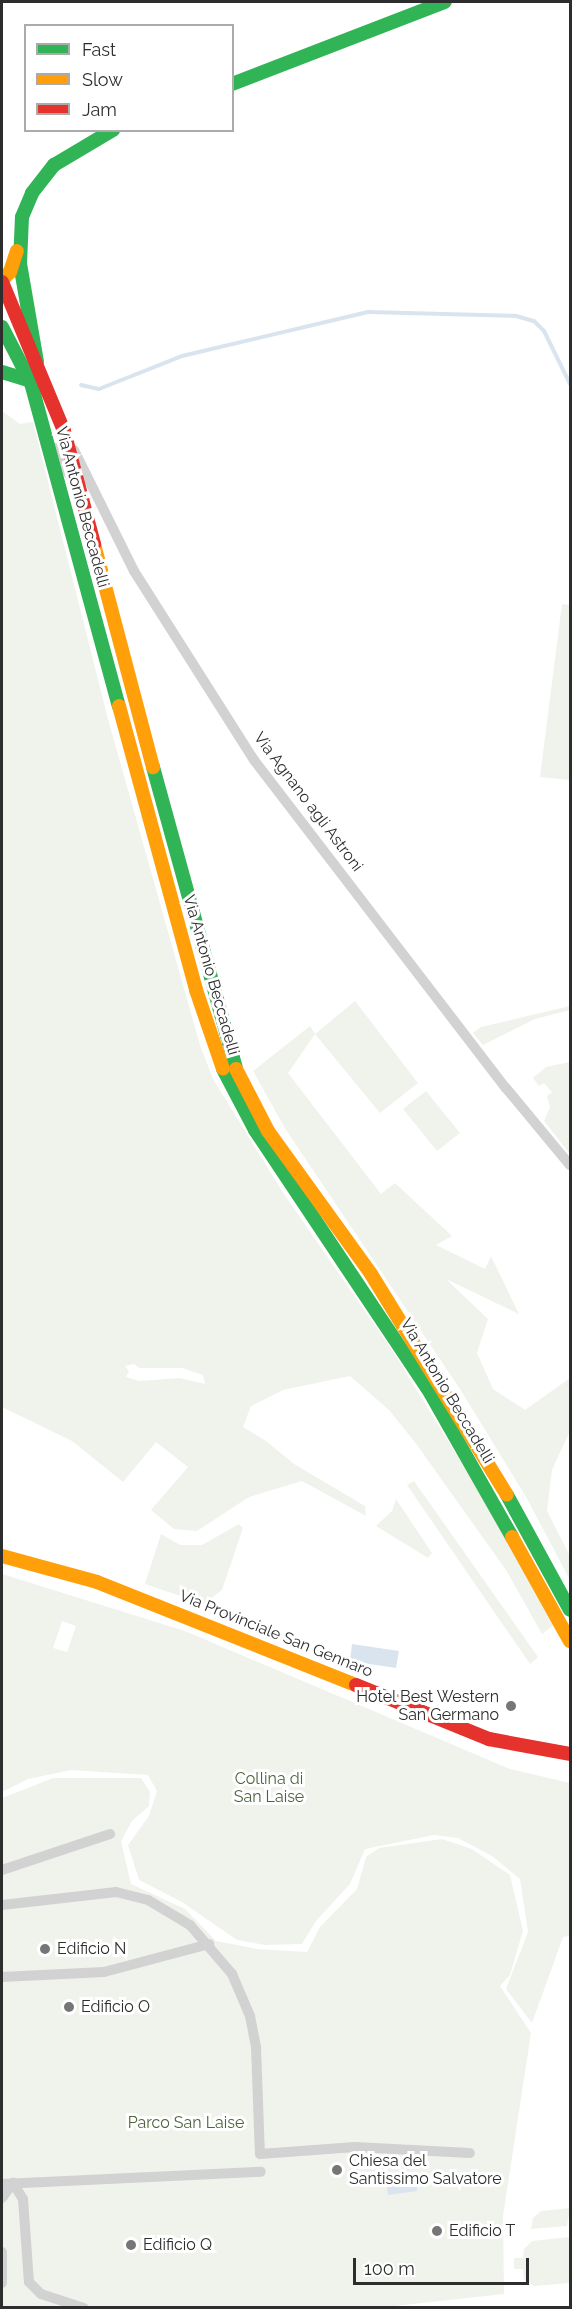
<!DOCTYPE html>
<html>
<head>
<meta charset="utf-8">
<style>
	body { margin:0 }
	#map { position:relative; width:572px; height:2309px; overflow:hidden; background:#fff; font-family:Raleway,sans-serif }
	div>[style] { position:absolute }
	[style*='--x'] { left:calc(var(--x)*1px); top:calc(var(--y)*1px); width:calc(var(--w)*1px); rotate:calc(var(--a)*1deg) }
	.green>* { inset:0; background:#eff3ec }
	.water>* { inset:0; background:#dae4ee }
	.stream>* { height:4px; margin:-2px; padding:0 2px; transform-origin:2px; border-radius:2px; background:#dae4ee }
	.street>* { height:10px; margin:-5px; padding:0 5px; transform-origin:5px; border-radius:5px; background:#d2d2d2 }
	.fast>* { height:14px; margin:-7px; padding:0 7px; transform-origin:7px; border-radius:7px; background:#30b455 }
	.slow>* { height:14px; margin:-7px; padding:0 7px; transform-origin:7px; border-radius:7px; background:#ff9f0a }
	.jam>* { height:14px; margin:-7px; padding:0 7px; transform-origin:7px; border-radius:7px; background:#e5322d }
	.dots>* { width:16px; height:16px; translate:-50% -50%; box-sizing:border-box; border:3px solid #fff; border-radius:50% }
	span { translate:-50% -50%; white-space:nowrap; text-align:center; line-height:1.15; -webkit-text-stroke:6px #fff; paint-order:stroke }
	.street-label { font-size:16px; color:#2d2d2d }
	.poi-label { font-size:16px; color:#2d2d2d }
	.right { translate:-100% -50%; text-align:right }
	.left { translate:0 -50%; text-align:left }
	.park-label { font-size:16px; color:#4d643f }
	.frame { position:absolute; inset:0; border:3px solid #2d2d2d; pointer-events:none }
	.legend { position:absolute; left:24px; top:24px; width:210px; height:108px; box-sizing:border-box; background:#fff; border:2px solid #ababab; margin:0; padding:8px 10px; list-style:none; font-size:18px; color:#2d2d2d }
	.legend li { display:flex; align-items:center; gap:12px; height:30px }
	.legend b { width:30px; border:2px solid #ababab }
	.scale { position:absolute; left:353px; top:2258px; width:176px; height:27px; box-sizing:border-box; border:3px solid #2d2d2d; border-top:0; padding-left:8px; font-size:18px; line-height:21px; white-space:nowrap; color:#2d2d2d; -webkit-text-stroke:4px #fff; paint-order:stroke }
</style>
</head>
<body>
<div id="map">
	<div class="green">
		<i style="clip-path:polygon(evenodd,2px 411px,20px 424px,33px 422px,108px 719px,200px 1045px,213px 1079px,284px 1194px,394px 1353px,517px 1553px,554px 1625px,542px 1634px,506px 1570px,417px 1445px,389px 1410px,350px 1376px,283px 1390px,251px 1406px,243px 1427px,266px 1441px,294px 1464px,365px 1506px,366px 1516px,302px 1481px,249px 1497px,197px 1531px,174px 1529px,151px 1510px,188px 1467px,156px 1442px,123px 1482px,72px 1441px,2px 1407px,2px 411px,134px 1364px,139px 1368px,182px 1368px,203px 1375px,205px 1384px,180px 1378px,139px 1381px,126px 1377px,129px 1371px,125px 1366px,134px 1364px)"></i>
		<i style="clip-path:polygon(562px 604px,570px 605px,570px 780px,540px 777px)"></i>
		<i style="clip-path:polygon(355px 1001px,418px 1083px,380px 1113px,315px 1034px,288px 1073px,381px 1194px,395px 1183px,452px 1236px,436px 1245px,485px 1269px,491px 1256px,519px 1314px,446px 1279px,488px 1319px,477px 1353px,493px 1389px,525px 1410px,570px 1378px,570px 1431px,552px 1470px,547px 1511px,570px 1556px,570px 1580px,526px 1497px,460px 1389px,286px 1130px,253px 1071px,310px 1026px,315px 1034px)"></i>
		<i style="clip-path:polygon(570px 1006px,570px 1010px,535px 1019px,483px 1045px,473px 1033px,481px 1027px)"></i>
		<i style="clip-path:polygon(570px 1062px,570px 1154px,544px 1121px,550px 1107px,547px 1096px,552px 1092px,544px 1083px,539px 1086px,533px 1078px,546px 1067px)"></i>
		<i style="clip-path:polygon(426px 1091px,460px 1133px,437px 1151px,403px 1109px)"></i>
		<i style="clip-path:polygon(414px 1481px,538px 1657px,530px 1664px,407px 1485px)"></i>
		<i style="clip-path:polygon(396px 1499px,432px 1553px,428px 1558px,376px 1526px,392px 1511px)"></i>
		<i style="clip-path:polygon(239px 1524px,243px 1528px,222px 1590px,204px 1604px,145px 1584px,161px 1534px,180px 1545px,202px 1545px)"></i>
		<i style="clip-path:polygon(evenodd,2px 1574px,185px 1631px,510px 1769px,570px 1783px,570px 1936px,563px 1937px,532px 2023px,506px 1989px,528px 1932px,520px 1879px,492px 1856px,458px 1838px,434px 1835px,365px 1849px,350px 1884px,316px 1921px,302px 1944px,265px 1945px,237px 1940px,182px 1902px,139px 1880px,128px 1845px,149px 1816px,157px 1791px,148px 1775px,71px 1770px,28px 1779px,2px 1792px,2px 1574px,62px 1621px,76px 1626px,67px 1652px,53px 1648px,62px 1621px)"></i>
		<i style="clip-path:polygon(53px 1778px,141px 1778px,150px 1792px,149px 1806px,132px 1821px,121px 1841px,131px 1884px,185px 1909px,216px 1941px,257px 1949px,307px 1952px,320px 1927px,357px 1889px,366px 1857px,379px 1848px,442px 1839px,472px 1849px,510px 1875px,523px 1931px,510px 1975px,500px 1986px,531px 2033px,503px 2216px,504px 2294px,376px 2308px,2px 2307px,2px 1798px)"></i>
		<i style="clip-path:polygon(570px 2208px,567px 2226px,531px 2229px,533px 2218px,541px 2211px)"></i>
		<i style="clip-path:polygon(570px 2237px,570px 2283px,534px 2286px,524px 2280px,523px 2269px,514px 2269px,514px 2258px,523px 2258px,524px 2249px,532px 2241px)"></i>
	</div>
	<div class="water">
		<i style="clip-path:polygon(352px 1644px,399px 1651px,396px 1668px,350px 1661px)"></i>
		<i style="clip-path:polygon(416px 2175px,417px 2191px,388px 2195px,386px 2178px)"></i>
	</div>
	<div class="stream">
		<i style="--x:81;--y:385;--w:18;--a:13"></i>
		<i style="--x:99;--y:389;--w:89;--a:-21.7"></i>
		<i style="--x:182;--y:356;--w:191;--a:-13.3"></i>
		<i style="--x:368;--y:312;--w:148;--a:1.5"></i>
		<i style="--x:516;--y:316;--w:19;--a:16"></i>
		<i style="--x:534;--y:321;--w:14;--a:45"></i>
		<i style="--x:544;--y:331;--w:59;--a:63.9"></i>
	</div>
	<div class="street">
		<i style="--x:55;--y:448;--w:17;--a:69"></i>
		<i style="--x:61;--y:464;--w:28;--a:52"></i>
		<i style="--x:74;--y:450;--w:135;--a:63.6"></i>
		<i style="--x:134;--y:571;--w:224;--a:57.6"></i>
		<i style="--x:254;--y:760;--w:414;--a:52.5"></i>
		<i style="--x:506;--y:1088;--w:100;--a:50.3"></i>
		<i style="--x:2;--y:1870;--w:114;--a:-18.4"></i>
		<i style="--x:2;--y:1905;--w:115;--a:-6.5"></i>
		<i style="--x:116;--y:1892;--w:33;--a:14"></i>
		<i style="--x:148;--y:1900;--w:49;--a:30.8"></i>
		<i style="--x:190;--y:1925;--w:65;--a:49.4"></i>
		<i style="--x:232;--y:1974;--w:46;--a:66.8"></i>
		<i style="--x:250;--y:2016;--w:32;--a:79"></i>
		<i style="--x:256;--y:2047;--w:107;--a:87.9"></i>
		<i style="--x:260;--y:2154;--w:95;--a:-4.2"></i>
		<i style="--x:355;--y:2147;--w:115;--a:3"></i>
		<i style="--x:2;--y:1977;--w:102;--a:-2.8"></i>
		<i style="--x:104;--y:1972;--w:109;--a:-14.9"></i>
		<i style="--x:2;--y:2184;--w:259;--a:-2.7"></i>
		<i style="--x:2;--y:2198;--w:19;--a:-54"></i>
		<i style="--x:13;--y:2183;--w:19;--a:58"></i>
		<i style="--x:23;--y:2199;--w:83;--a:85.9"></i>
		<i style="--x:29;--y:2282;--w:17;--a:45"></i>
		<i style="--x:41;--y:2294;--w:45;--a:18"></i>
		<i style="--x:2;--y:2252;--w:31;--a:90"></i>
	</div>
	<div class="fast">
		<i style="--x:232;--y:84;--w:228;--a:-21.1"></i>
		<i style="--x:2;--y:327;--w:63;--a:62.6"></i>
		<i style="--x:31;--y:383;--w:335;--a:74.8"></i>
		<i style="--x:37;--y:362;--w:99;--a:-99.8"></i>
		<i style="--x:20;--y:264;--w:47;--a:-87.6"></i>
		<i style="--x:22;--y:217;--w:26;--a:-67"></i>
		<i style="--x:32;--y:193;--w:36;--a:-52"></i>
		<i style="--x:54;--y:165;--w:69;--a:-30.7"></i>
		<i style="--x:2;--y:372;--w:34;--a:17"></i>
		<i style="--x:153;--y:767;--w:313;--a:74.6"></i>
		<i style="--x:223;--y:1069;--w:69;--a:62.3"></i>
		<i style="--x:255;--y:1130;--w:311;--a:56.3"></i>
		<i style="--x:428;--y:1389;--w:170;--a:60.4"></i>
		<i style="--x:507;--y:1495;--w:131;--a:61.3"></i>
	</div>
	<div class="slow">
		<i style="--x:2;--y:280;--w:11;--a:-45"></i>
		<i style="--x:10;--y:272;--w:22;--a:-72"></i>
		<i style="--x:94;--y:544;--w:231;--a:75.2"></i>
		<i style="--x:119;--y:706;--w:294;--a:74.8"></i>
		<i style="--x:196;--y:990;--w:83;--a:71.1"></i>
		<i style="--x:236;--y:1069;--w:70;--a:62.7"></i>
		<i style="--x:268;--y:1131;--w:176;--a:54.2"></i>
		<i style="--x:371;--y:1274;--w:259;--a:58.4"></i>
		<i style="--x:512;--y:1537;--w:119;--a:60.9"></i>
		<i style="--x:2;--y:1556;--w:98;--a:15.3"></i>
		<i style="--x:97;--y:1582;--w:279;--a:21.7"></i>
	</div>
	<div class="jam">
		<i style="--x:2;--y:282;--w:161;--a:67.4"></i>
		<i style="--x:64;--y:431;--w:117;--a:75.1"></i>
		<i style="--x:356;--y:1685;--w:144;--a:22.1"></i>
		<i style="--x:489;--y:1739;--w:82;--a:10.5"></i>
	</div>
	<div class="dots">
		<i style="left:511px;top:1706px;background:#767676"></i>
		<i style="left:45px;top:1949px;background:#767676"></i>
		<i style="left:69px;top:2007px;background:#767676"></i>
		<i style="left:337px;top:2170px;background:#767676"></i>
		<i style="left:437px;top:2231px;background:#767676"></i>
		<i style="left:131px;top:2245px;background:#767676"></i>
	</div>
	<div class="street-label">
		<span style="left:82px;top:507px;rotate:75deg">Via Antonio Beccadelli</span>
		<span style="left:308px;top:802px;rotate:53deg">Via Agnano agli Astroni</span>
		<span style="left:211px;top:975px;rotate:74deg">Via Antonio Beccadelli</span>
		<span style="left:447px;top:1391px;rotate:59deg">Via Antonio Beccadelli</span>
		<span style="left:276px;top:1634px;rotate:22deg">Via Provinciale San Gennaro</span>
	</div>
	<div class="poi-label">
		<span class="right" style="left:499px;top:1706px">Hotel Best Western<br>San Germano</span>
		<span class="left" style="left:57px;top:1949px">Edificio N</span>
		<span class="left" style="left:81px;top:2007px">Edificio O</span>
		<span class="left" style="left:349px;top:2170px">Chiesa del<br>Santissimo Salvatore</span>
		<span class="left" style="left:449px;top:2231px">Edificio T</span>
		<span class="left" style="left:143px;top:2245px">Edificio Q</span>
	</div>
	<div class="park-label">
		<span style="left:269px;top:1788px">Collina di<br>San Laise</span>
		<span style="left:186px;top:2123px">Parco San Laise</span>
	</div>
	<div class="frame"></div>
	<ul class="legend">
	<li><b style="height:8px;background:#30b455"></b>Fast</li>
	<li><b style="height:8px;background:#ff9f0a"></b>Slow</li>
	<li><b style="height:8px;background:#e5322d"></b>Jam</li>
	</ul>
	<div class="scale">100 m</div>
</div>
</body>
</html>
